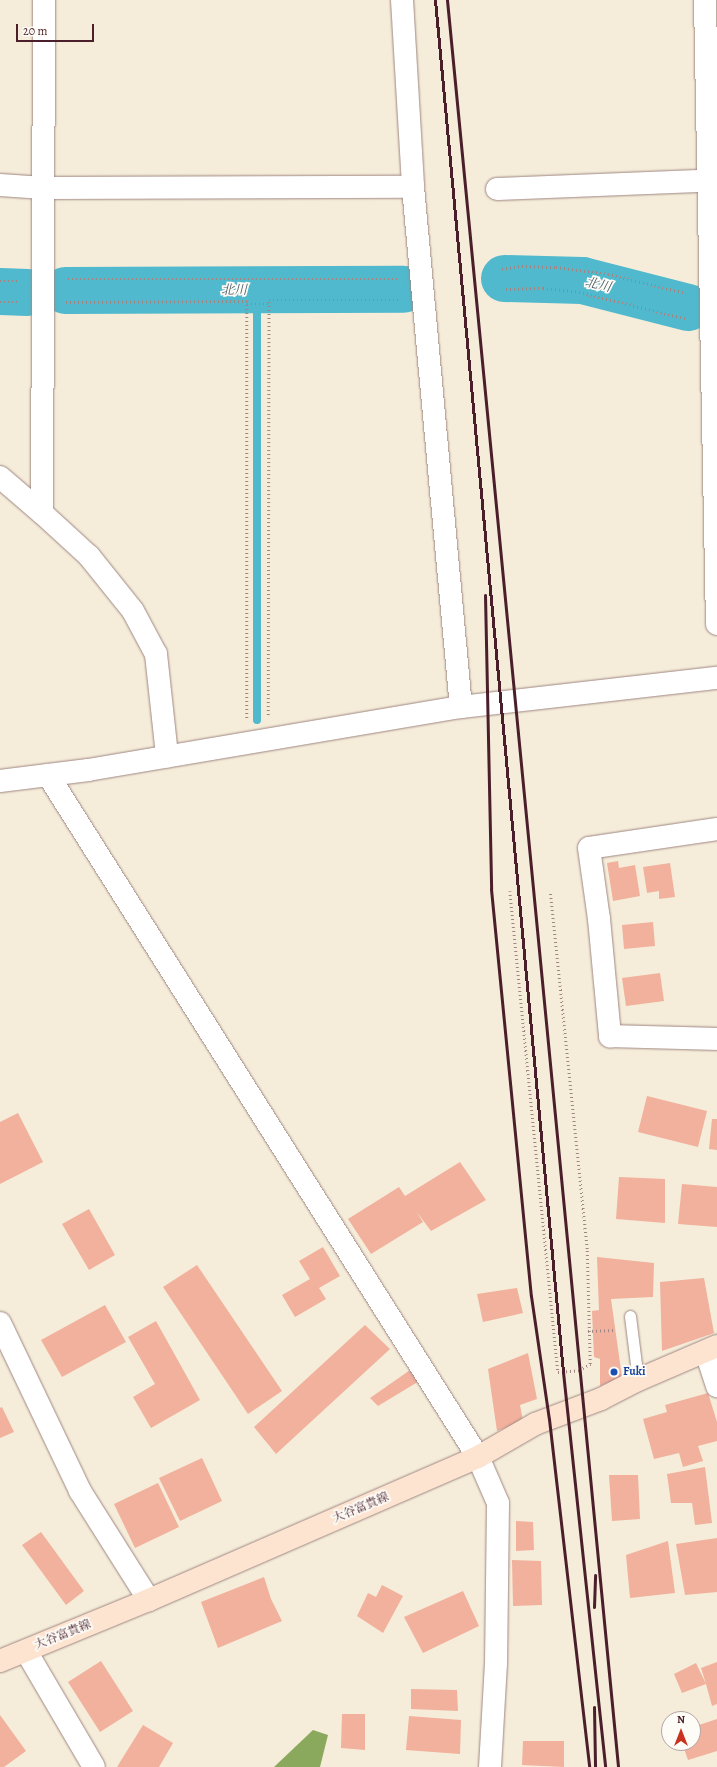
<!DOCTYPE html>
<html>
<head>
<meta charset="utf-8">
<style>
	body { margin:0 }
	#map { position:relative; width:717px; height:1767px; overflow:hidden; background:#f5edda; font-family:Alegreya,"Noto Serif JP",serif }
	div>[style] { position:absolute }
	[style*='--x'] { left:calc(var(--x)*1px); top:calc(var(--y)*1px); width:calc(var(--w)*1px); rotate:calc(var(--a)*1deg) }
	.forest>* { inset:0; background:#8ba95c }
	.stream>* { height:8px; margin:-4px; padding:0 4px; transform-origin:4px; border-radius:4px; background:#50b9cd }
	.river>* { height:47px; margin:-23.5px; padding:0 23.5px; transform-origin:23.5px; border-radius:23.5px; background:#50b9cd }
	.building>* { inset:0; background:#f1b19c }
	.path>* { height:2.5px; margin-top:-1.25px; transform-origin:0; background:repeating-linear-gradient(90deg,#a08682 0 1px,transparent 0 4px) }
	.roads { filter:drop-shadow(0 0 1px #a08682) drop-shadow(0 0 1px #a08682) }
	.service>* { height:11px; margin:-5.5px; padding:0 5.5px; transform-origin:5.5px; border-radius:5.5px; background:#fff }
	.minor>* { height:22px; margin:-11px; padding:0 11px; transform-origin:11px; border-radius:11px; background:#fff }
	.secondary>* { height:22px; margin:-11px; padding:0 11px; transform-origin:11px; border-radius:11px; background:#fde4d1 }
	.rail>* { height:3px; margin:-1.5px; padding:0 1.5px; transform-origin:1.5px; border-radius:1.5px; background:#4a1f2b }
	.dots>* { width:11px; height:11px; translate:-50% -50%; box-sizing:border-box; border:2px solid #fdfcf7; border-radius:50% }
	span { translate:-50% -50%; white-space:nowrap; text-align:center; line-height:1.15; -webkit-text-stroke:3.5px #fdfcf7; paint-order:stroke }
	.transit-label { font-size:12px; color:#164399; font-weight:700 }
	.left { translate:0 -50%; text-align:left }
	.street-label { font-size:12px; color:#4a1f2b }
	.water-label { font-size:13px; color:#4c5d6c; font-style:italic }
	.north { position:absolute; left:661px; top:1711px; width:40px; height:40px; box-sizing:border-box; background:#fdfcf7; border:1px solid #b5a4a5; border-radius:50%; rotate:0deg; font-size:11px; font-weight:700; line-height:16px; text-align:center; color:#4a1f2b }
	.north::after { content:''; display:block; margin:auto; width:14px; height:18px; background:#c8321e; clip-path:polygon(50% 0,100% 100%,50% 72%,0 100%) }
	.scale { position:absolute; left:16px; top:24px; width:78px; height:18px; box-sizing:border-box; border:2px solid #4a1f2b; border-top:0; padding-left:5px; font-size:12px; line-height:14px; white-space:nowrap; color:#4a1f2b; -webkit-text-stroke:3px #fdfcf7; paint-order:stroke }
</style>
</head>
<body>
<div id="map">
	<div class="forest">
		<i style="clip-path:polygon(313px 1730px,328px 1735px,320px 1767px,274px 1767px)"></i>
	</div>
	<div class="stream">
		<i style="--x:257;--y:290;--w:430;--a:90"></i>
	</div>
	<div class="river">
		<i style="--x:504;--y:278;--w:78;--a:1.5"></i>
		<i style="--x:582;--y:280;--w:109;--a:14.3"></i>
		<i style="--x:65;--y:290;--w:338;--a:-0.2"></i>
		<i style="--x:0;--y:291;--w:27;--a:2"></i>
	</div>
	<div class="building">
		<i style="clip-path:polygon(618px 861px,619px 868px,635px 865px,640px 896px,613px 901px,607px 863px)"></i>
		<i style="clip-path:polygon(670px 863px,675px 897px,659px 899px,659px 891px,647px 893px,643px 867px)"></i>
		<i style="clip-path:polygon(653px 922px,655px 946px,624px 949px,622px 925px)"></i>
		<i style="clip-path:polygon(660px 973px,664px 1001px,626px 1006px,622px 978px)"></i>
		<i style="clip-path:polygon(647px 1096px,707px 1111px,698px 1147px,638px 1132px)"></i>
		<i style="clip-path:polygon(18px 1113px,43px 1162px,0 1184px,0 1122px)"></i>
		<i style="clip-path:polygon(712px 1119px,717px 1119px,717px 1150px,709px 1149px)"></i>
		<i style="clip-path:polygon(460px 1162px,486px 1200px,431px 1231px,416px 1211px,423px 1222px,371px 1254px,348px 1219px,399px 1187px,405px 1196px)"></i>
		<i style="clip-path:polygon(619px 1177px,665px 1179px,665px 1223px,616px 1219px)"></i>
		<i style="clip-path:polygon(682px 1184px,717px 1187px,717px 1227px,678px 1224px)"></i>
		<i style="clip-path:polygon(89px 1209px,115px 1255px,89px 1270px,62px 1224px)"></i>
		<i style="clip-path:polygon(323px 1247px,340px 1276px,319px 1288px,326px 1299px,295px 1317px,282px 1295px,310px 1279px,299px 1261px)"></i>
		<i style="clip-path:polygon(597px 1257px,654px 1263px,653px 1297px,611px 1299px,622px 1377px,600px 1386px,600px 1359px,594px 1357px,592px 1311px,599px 1310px)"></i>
		<i style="clip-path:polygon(197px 1265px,282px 1391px,248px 1414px,163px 1287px)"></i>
		<i style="clip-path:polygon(704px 1278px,714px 1333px,662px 1351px,660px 1282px)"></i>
		<i style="clip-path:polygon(517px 1288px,523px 1313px,483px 1322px,477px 1294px)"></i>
		<i style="clip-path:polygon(105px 1305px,126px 1342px,62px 1377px,41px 1340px)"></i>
		<i style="clip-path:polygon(156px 1321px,200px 1400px,151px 1428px,133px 1397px,155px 1384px,128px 1337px)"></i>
		<i style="clip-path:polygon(365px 1325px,390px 1349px,276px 1454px,254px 1427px)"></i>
		<i style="clip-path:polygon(528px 1353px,537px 1399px,520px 1405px,523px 1421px,497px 1431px,488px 1369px)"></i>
		<i style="clip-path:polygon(413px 1368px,421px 1380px,378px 1406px,370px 1398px)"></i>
		<i style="clip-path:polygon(708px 1393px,717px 1422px,717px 1441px,698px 1446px,703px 1461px,683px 1467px,679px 1453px,654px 1459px,643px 1419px,667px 1412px,665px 1405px)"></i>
		<i style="clip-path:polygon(2px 1407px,14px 1432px,0 1438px,0 1408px)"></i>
		<i style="clip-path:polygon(202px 1458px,222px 1501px,180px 1521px,159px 1478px)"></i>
		<i style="clip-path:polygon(705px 1467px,712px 1523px,695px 1525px,692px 1503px,671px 1503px,667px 1474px)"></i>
		<i style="clip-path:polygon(609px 1475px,638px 1475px,640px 1519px,612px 1521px)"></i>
		<i style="clip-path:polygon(158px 1483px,179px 1527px,135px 1548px,114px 1504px)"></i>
		<i style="clip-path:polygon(516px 1521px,533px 1522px,534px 1550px,516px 1551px)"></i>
		<i style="clip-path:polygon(41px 1532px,84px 1591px,66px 1605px,22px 1545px)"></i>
		<i style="clip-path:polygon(717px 1538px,717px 1592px,685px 1595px,676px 1544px)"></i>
		<i style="clip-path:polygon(668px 1541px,675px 1593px,630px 1598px,626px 1555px)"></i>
		<i style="clip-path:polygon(512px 1560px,541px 1561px,542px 1605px,513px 1606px)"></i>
		<i style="clip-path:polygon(264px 1577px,271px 1599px,282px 1621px,218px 1648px,201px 1602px)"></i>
		<i style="clip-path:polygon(382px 1585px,403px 1596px,383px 1633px,357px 1616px,368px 1593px,376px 1597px)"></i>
		<i style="clip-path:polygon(463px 1591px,479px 1626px,423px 1653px,404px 1617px)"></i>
		<i style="clip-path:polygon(101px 1661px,133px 1711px,100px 1732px,68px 1682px)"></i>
		<i style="clip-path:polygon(717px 1662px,717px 1704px,712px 1706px,706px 1684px,682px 1693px,674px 1674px,696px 1663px,706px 1684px,701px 1668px)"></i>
		<i style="clip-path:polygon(411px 1689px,457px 1690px,458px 1711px,411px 1709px)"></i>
		<i style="clip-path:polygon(342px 1714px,365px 1714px,365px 1750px,341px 1748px)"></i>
		<i style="clip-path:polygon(0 1715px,26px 1751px,4px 1767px,0 1767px)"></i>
		<i style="clip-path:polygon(409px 1716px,461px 1720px,460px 1754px,406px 1750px)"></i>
		<i style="clip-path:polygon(717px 1719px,717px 1751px,688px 1760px,682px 1743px,693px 1743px,693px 1727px)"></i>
		<i style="clip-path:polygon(143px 1725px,173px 1743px,159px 1767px,117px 1767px)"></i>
		<i style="clip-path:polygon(523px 1741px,564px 1741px,564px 1767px,522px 1765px)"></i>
	</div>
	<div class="path">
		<i style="--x:502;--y:269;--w:20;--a:-9"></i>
		<i style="--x:522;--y:266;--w:34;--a:2"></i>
		<i style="--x:556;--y:267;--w:52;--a:7.7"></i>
		<i style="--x:608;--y:274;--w:80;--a:13.7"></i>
		<i style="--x:68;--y:279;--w:329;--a:0"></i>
		<i style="--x:0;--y:281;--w:19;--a:0"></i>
		<i style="--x:506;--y:289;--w:37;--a:-2"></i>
		<i style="--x:543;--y:288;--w:36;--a:6"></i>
		<i style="--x:579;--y:292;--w:111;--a:14"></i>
		<i style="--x:0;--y:302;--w:19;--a:0"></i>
		<i style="--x:66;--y:302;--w:181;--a:-0.3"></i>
		<i style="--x:247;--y:301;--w:418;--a:90"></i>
		<i style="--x:247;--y:304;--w:22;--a:0"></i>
		<i style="--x:268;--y:715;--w:415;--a:-89.9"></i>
		<i style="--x:269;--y:300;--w:130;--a:0"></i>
		<i style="--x:510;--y:891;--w:483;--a:84.3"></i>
		<i style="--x:558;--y:1372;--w:21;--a:-5"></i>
		<i style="--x:579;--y:1370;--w:13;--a:-29"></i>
		<i style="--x:590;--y:1364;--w:115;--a:-91.5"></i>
		<i style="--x:587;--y:1249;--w:359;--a:-95.9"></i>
		<i style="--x:588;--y:1331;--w:26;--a:-2"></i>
	</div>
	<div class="roads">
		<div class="service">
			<i style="--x:630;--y:1316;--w:64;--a:82.9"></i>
		</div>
		<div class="minor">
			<i style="--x:44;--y:0;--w:513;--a:90.22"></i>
			<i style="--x:42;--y:513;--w:64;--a:42.5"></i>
			<i style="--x:89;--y:556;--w:70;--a:51.3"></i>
			<i style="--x:133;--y:611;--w:49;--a:61.9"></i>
			<i style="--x:156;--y:654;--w:103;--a:83.8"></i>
			<i style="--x:402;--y:0;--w:187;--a:86.6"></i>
			<i style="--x:413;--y:187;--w:522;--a:84.73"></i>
			<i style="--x:705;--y:0;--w:624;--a:88.9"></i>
			<i style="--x:0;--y:185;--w:44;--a:3.9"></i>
			<i style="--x:44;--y:188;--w:369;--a:-0.2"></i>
			<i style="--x:497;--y:189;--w:220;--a:-2.3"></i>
			<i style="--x:0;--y:477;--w:55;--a:40.6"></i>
			<i style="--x:48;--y:775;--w:806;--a:57.77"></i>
			<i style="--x:478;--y:1457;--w:50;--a:66.5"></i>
			<i style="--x:498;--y:1503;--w:160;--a:90.7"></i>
			<i style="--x:496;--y:1663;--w:104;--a:93.3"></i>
			<i style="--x:0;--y:781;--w:89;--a:-7.1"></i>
			<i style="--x:88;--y:770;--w:378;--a:-9.6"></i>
			<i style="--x:461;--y:707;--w:258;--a:-6.5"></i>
			<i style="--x:717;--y:829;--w:129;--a:171.6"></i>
			<i style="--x:589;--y:848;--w:72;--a:82"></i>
			<i style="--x:599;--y:919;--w:118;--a:84.6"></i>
			<i style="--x:610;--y:1036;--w:107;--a:1.6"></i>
			<i style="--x:0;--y:1323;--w:186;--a:64.5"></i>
			<i style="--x:80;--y:1491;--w:129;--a:57.7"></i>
			<i style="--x:706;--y:1352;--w:36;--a:72"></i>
			<i style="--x:26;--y:1651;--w:134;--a:59.6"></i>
		</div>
		<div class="secondary">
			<i style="--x:0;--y:1661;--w:161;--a:-22.3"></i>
			<i style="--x:149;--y:1600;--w:359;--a:-23.5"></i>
			<i style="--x:478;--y:1457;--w:66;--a:-30.1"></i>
			<i style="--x:535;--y:1424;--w:71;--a:-20.7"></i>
			<i style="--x:601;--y:1399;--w:42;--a:-27.2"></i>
			<i style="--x:638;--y:1380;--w:86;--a:-23.3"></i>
		</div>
	</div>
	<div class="rail">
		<i style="--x:435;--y:0;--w:1378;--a:84.67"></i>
		<i style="--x:563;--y:1372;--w:397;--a:83.9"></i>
		<i style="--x:447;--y:0;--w:1775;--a:84.47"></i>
		<i style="--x:485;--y:595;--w:294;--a:88.8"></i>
		<i style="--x:491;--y:889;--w:409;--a:84.4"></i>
		<i style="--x:531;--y:1296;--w:124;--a:81.7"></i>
		<i style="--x:549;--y:1419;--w:350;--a:83.4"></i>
		<i style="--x:594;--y:1607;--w:32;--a:-88"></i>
		<i style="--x:594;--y:1707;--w:60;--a:89"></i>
	</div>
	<div class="dots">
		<i style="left:614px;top:1372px;background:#1a4fb4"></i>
	</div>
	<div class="transit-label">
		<span class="left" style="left:623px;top:1372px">Fuki</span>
	</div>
	<div class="street-label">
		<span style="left:361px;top:1508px;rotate:-23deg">大谷富貴線</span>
		<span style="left:63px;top:1635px;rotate:-22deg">大谷富貴線</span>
	</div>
	<div class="water-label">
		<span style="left:598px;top:285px;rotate:13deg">北川</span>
		<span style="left:234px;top:290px">北川</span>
	</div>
	<div class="north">N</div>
	<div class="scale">20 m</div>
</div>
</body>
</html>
